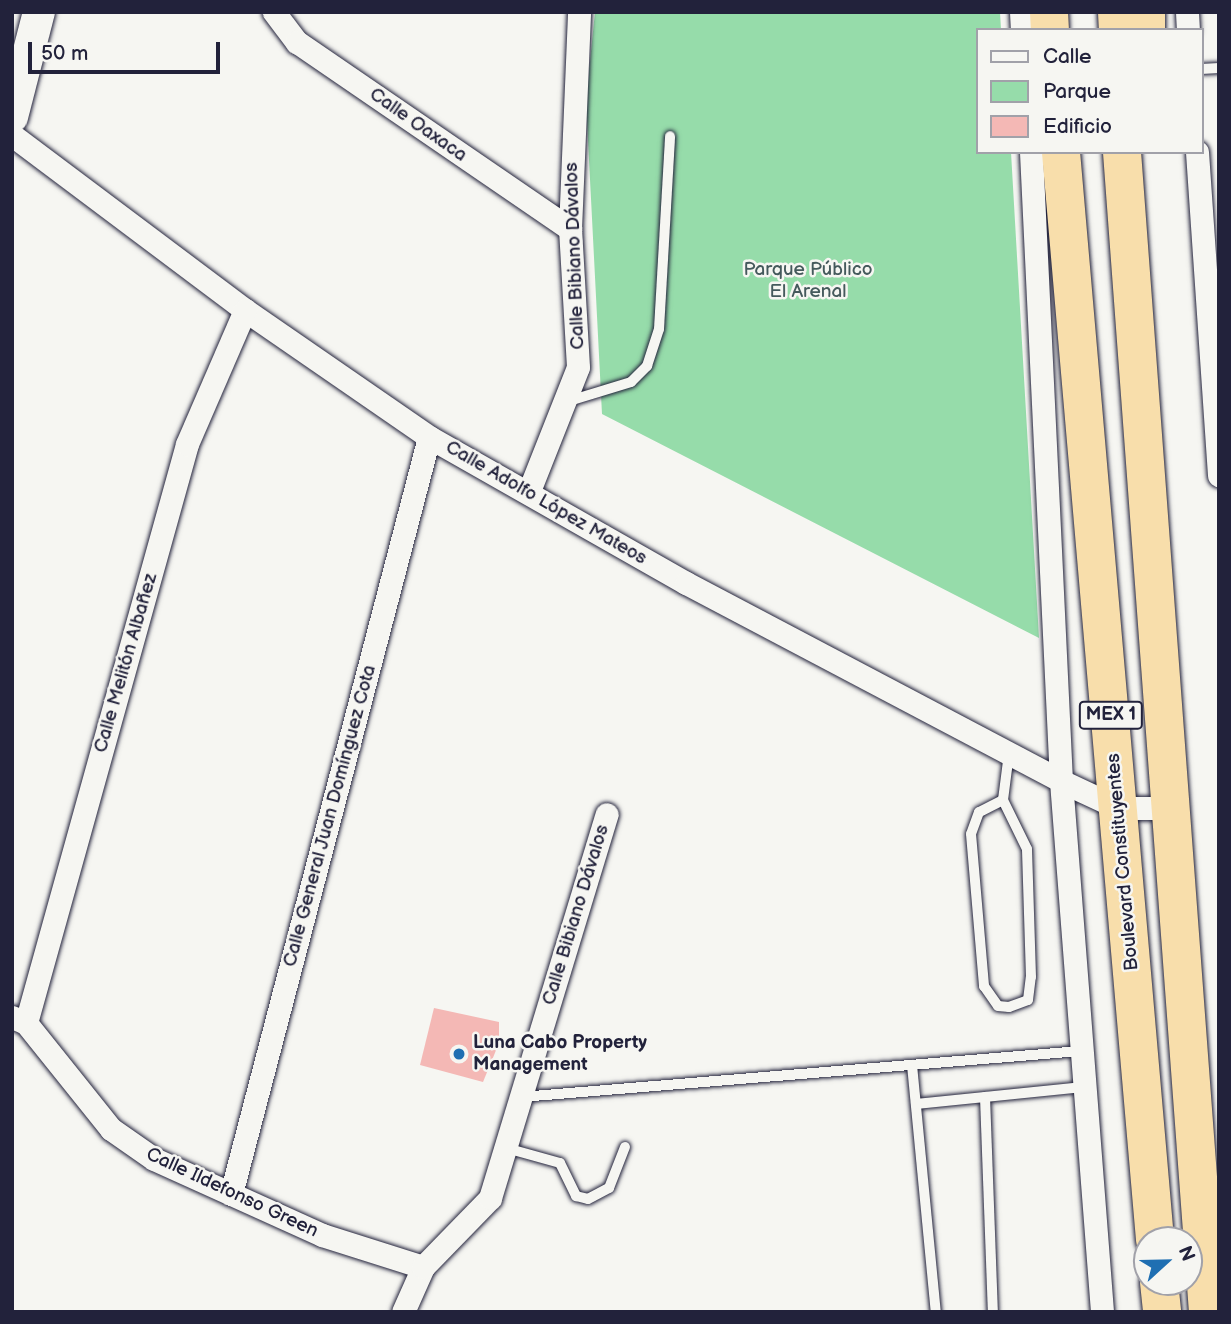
<!DOCTYPE html>
<html>
<head>
<meta charset="utf-8">
<style>
	body { margin:0 }
	#map { position:relative; width:1231px; height:1324px; overflow:hidden; background:#f6f6f2; font-family:"Balsamiq Sans",sans-serif }
	div>[style] { position:absolute }
	[style*='--x'] { left:calc(var(--x)*1px); top:calc(var(--y)*1px); width:calc(var(--w)*1px); rotate:calc(var(--a)*1deg) }
	.green>* { inset:0; background:#96dcaa }
	.building>* { inset:0; background:#f4b8b5 }
	.roads { filter:drop-shadow(0 0 2px #22223b) drop-shadow(0 0 2px #22223b) }
	.lane>* { height:10px; margin:-5px; padding:0 5px; transform-origin:5px; border-radius:5px; background:#f6f6f2 }
	.street>* { height:23px; margin:-11.5px; padding:0 11.5px; transform-origin:11.5px; border-radius:11.5px; background:#f6f6f2 }
	.secondary>* { height:32px; margin:-16px; padding:0 16px; transform-origin:16px; border-radius:16px; background:#f6f6f2 }
	.highway>* { height:38px; margin:-19px; padding:0 19px; transform-origin:19px; border-radius:19px; background:#f8deab }
	.dots>* { width:19px; height:19px; translate:-50% -50%; box-sizing:border-box; border:4px solid #f6f6f2; border-radius:50% }
	span { translate:-50% -50%; white-space:nowrap; text-align:center; line-height:1.15; -webkit-text-stroke:5px #f6f6f2; paint-order:stroke }
	.shield-label span { padding:2px 5px; background:#f6f6f2; border:2px solid; border-radius:5px; -webkit-text-stroke-width:0 }
	.shield-label { font-size:18px; color:#22223b; font-weight:700 }
	.street-label { font-size:19px; color:#22223b }
	.park-label { font-size:19px; color:#455a5c }
	.poi-label { font-size:19px; color:#22223b; font-weight:700 }
	.left { translate:0 -50%; text-align:left }
	.frame { position:absolute; inset:0; border:14px solid #22223b; pointer-events:none }
	.legend { position:absolute; left:976px; top:28px; width:228px; height:126px; box-sizing:border-box; background:#f6f6f2; border:2px solid #a1a1a9; margin:0; padding:9px 12px; list-style:none; font-size:21px; color:#22223b }
	.legend li { display:flex; align-items:center; gap:14px; height:35px }
	.legend b { width:35px; border:2px solid #a1a1a9 }
	.north { position:absolute; left:1133px; top:1226px; width:70px; height:70px; box-sizing:border-box; background:#f6f6f2; border:2px solid #a1a1a9; border-radius:50%; rotate:68deg; font-size:19px; font-weight:700; line-height:28px; text-align:center; color:#22223b }
	.north::after { content:''; display:block; margin:auto; width:24px; height:32px; background:#1f6fb2; clip-path:polygon(50% 0,100% 100%,50% 72%,0 100%) }
	.scale { position:absolute; left:28px; top:42px; width:192px; height:32px; box-sizing:border-box; border:4px solid #22223b; border-top:0; padding-left:9px; font-size:21px; line-height:24px; white-space:nowrap; color:#22223b; -webkit-text-stroke:5px #f6f6f2; paint-order:stroke }
</style>
</head>
<body>
<div id="map">
	<div class="green">
		<i style="clip-path:polygon(595px 12px,1000px 12px,1001px 30px,977px 30px,977px 152px,1011px 152px,1039px 638px,602px 414px,586px 101px)"></i>
	</div>
	<div class="building">
		<i style="clip-path:polygon(434px 1008px,499px 1022px,499px 1043px,483px 1082px,420px 1065px)"></i>
	</div>
	<div class="roads">
		<div class="lane">
			<i style="--x:1201;--y:69;--w:18;--a:-3"></i>
			<i style="--x:569;--y:401;--w:65;--a:-17"></i>
			<i style="--x:631;--y:382;--w:23;--a:-45"></i>
			<i style="--x:647;--y:366;--w:39;--a:-72"></i>
			<i style="--x:659;--y:329;--w:193;--a:-86.7"></i>
			<i style="--x:1003;--y:800;--w:27;--a:153"></i>
			<i style="--x:979;--y:812;--w:23;--a:110"></i>
			<i style="--x:971;--y:834;--w:153;--a:85.1"></i>
			<i style="--x:984;--y:986;--w:24;--a:55"></i>
			<i style="--x:998;--y:1006;--w:11;--a:5"></i>
			<i style="--x:1009;--y:1007;--w:20;--a:-20"></i>
			<i style="--x:1028;--y:1000;--w:23;--a:-83"></i>
			<i style="--x:1031;--y:977;--w:128;--a:-91.8"></i>
			<i style="--x:1027;--y:849;--w:55;--a:-116.1"></i>
			<i style="--x:1003;--y:800;--w:47;--a:-82.7"></i>
			<i style="--x:912;--y:1065;--w:248;--a:84.5"></i>
			<i style="--x:521;--y:1097;--w:561;--a:-4.7"></i>
			<i style="--x:985;--y:1097;--w:215;--a:87.9"></i>
			<i style="--x:916;--y:1104;--w:168;--a:-5.8"></i>
			<i style="--x:506;--y:1148;--w:56;--a:15.5"></i>
			<i style="--x:560;--y:1163;--w:37;--a:64"></i>
			<i style="--x:576;--y:1196;--w:12;--a:14"></i>
			<i style="--x:588;--y:1199;--w:24;--a:-28"></i>
			<i style="--x:609;--y:1188;--w:44;--a:-68.7"></i>
		</div>
		<div class="street">
			<i style="--x:274;--y:12;--w:38;--a:53"></i>
			<i style="--x:297;--y:42;--w:331;--a:34.4"></i>
			<i style="--x:1021;--y:12;--w:18;--a:87"></i>
			<i style="--x:1187;--y:12;--w:18;--a:87"></i>
			<i style="--x:12;--y:135;--w:291;--a:36.9"></i>
			<i style="--x:245;--y:310;--w:224;--a:34.6"></i>
			<i style="--x:429;--y:437;--w:296;--a:29.6"></i>
			<i style="--x:686;--y:583;--w:424;--a:27.8"></i>
			<i style="--x:1061;--y:781;--w:64;--a:25"></i>
			<i style="--x:1119;--y:808;--w:48;--a:0"></i>
			<i style="--x:1031;--y:152;--w:630;--a:87.27"></i>
			<i style="--x:1061;--y:781;--w:533;--a:85.58"></i>
			<i style="--x:1197;--y:152;--w:324;--a:86.1"></i>
			<i style="--x:529;--y:491;--w:133;--a:-68.4"></i>
			<i style="--x:578;--y:367;--w:138;--a:-93.3"></i>
			<i style="--x:570;--y:229;--w:217;--a:-87.6"></i>
			<i style="--x:12;--y:1017;--w:15;--a:23"></i>
			<i style="--x:26;--y:1023;--w:136;--a:51.3"></i>
			<i style="--x:111;--y:1129;--w:52;--a:34.9"></i>
			<i style="--x:154;--y:1159;--w:184;--a:24.3"></i>
			<i style="--x:322;--y:1235;--w:106;--a:17.6"></i>
			<i style="--x:26;--y:1023;--w:601;--a:-74.46"></i>
			<i style="--x:187;--y:444;--w:146;--a:-66.6"></i>
			<i style="--x:231;--y:1194;--w:782;--a:-75.34"></i>
			<i style="--x:403;--y:1312;--w:49;--a:-66"></i>
			<i style="--x:423;--y:1267;--w:96;--a:-45.8"></i>
			<i style="--x:490;--y:1198;--w:401;--a:-73.1"></i>
		</div>
		<div class="secondary">
			<i style="--x:12;--y:117;--w:108;--a:-75.6"></i>
		</div>
		<div class="highway">
			<i style="--x:1049;--y:12;--w:18;--a:87"></i>
			<i style="--x:1117;--y:12;--w:18;--a:87"></i>
			<i style="--x:1146;--y:12;--w:18;--a:90"></i>
			<i style="--x:1061;--y:152;--w:1092;--a:85.06"></i>
			<i style="--x:1122;--y:152;--w:1163;--a:85.76"></i>
			<i style="--x:1159;--y:1282;--w:30;--a:84"></i>
		</div>
	</div>
	<div class="dots">
		<i style="left:459px;top:1054px;background:#1f6fb2"></i>
	</div>
	<div class="shield-label">
		<span style="left:1111px;top:715px">MEX 1</span>
	</div>
	<div class="street-label">
		<span style="left:418px;top:125px;rotate:35deg">Calle Oaxaca</span>
		<span style="left:575px;top:256px;rotate:-92deg">Calle Bibiano Dávalos</span>
		<span style="left:546px;top:503px;rotate:30deg">Calle Adolfo López Mateos</span>
		<span style="left:126px;top:663px;rotate:-74deg">Calle Melitón Albañez</span>
		<span style="left:330px;top:816px;rotate:-75deg">Calle General Juan Domínguez Cota</span>
		<span style="left:1123px;top:862px;rotate:-95deg">Boulevard Constituyentes</span>
		<span style="left:576px;top:915px;rotate:-73deg">Calle Bibiano Dávalos</span>
		<span style="left:232px;top:1193px;rotate:25deg">Calle Ildefonso Green</span>
	</div>
	<div class="park-label">
		<span style="left:808px;top:281px">Parque Público<br>El Arenal</span>
	</div>
	<div class="poi-label">
		<span class="left" style="left:473px;top:1054px">Luna Cabo Property<br>Management</span>
	</div>
	<div class="frame"></div>
	<ul class="legend">
	<li><b style="height:9px;background:#f6f6f2"></b>Calle</li>
	<li><b style="height:19px;background:#96dcaa"></b>Parque</li>
	<li><b style="height:19px;background:#f4b8b5"></b>Edificio</li>
	</ul>
	<div class="north">N</div>
	<div class="scale">50 m</div>
</div>
</body>
</html>
